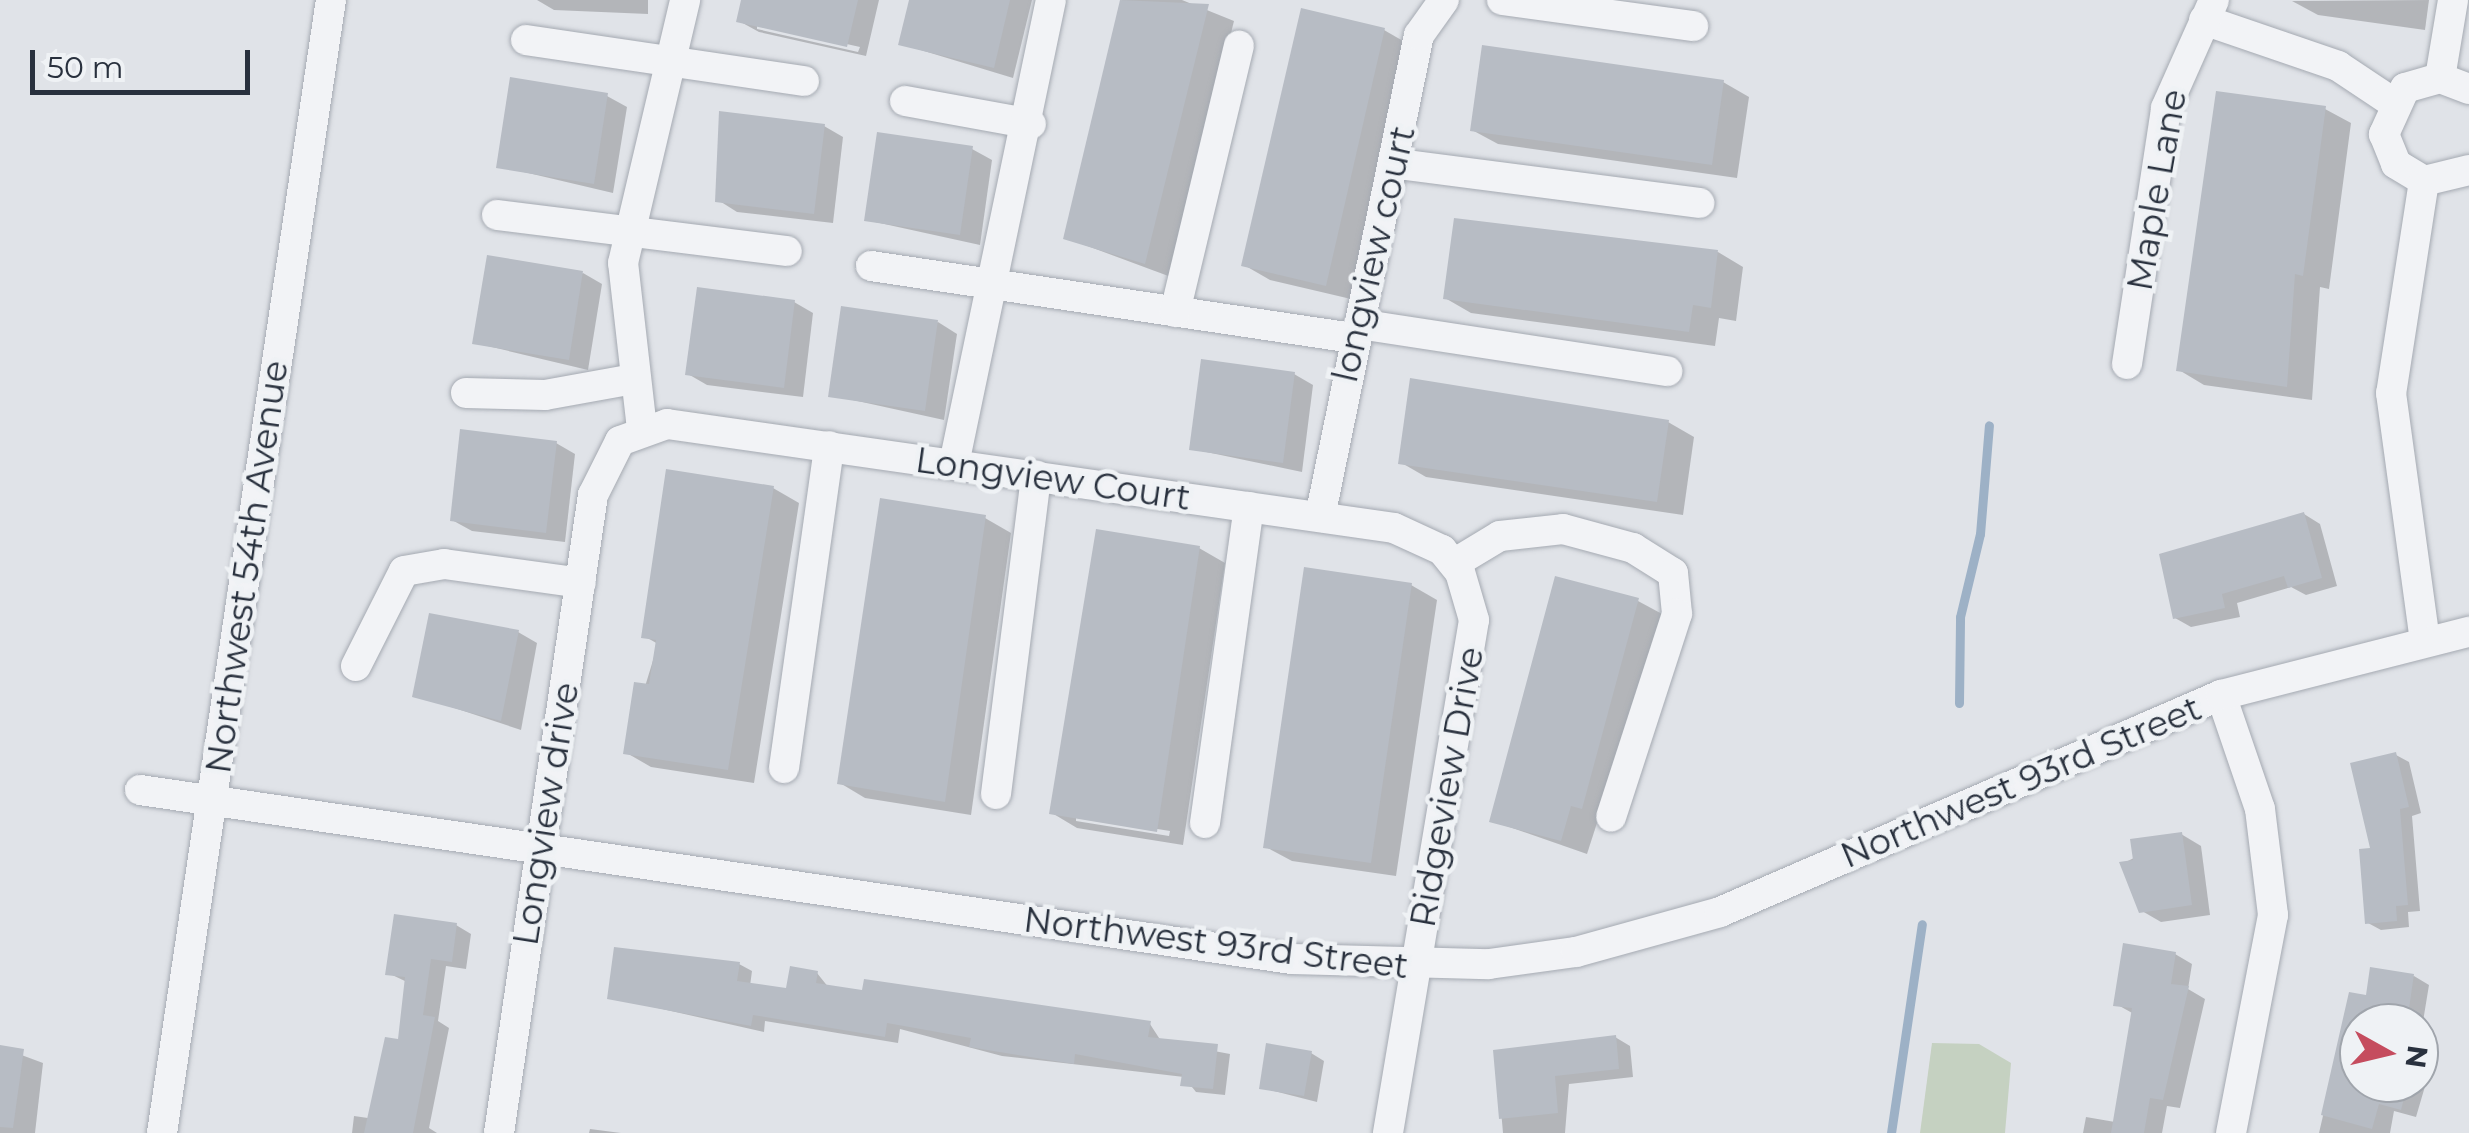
<!DOCTYPE html>
<html>
<head>
<meta charset="utf-8">
<style>
	body { margin:0 }
	#map { position:relative; width:2469px; height:1133px; overflow:hidden; background:#e0e3e8; font-family:Montserrat,sans-serif }
	div>[style] { position:absolute }
	[style*='--x'] { left:calc(var(--x)*1px); top:calc(var(--y)*1px); width:calc(var(--w)*1px); rotate:calc(var(--a)*1deg) }
	.green>* { inset:0; background:#c5d1c1 }
	.shadow>* { inset:0; background:#0003 }
	.stream>* { height:9px; margin:-4.5px; padding:0 4.5px; transform-origin:4.5px; border-radius:4.5px; background:#9db1c6 }
	.building>* { inset:0; background:#b7bcc4 }
	.roads { filter:drop-shadow(0 0 2px #a5aab2) drop-shadow(0 0 2px #a5aab2) }
	.minor>* { height:30px; margin:-15px; padding:0 15px; transform-origin:15px; border-radius:15px; background:#f2f3f6 }
	span { translate:-50% -50%; white-space:nowrap; text-align:center; line-height:1.15; -webkit-text-stroke:9px #eff2f5; paint-order:stroke }
	.street-label { font-size:35px; color:#29313e }
	.north { position:absolute; left:2339px; top:1003px; width:100px; height:100px; box-sizing:border-box; background:#eff2f5; border:2px solid #a0a5ac; border-radius:50%; rotate:98deg; font-size:28px; font-weight:700; line-height:40px; text-align:center; color:#29313e }
	.north::after { content:''; display:block; margin:auto; width:35px; height:45px; background:#c54c5e; clip-path:polygon(50% 0,100% 100%,50% 72%,0 100%) }
	.scale { position:absolute; left:30px; top:50px; width:220px; height:45px; box-sizing:border-box; border:5px solid #29313e; border-top:0; padding-left:12px; font-size:30px; line-height:35px; white-space:nowrap; color:#29313e; -webkit-text-stroke:8px #eff2f5; paint-order:stroke }
</style>
</head>
<body>
<div id="map">
	<div class="green">
		<i style="clip-path:polygon(1932px 1043px,1979px 1044px,2011px 1063px,2005px 1133px,1920px 1133px)"></i>
	</div>
	<div class="shadow">
		<i style="clip-path:polygon(537px 0,648px 0,648px 14px,554px 10px)"></i>
		<i style="clip-path:polygon(evenodd,744px 0,879px 0,866px 56px,759px 32px,739px 21px,744px 0,757px 24px,860px 47px,858px 52px,757px 29px,757px 24px)"></i>
		<i style="clip-path:polygon(911px 0,1032px 0,1013px 78px,901px 44px)"></i>
		<i style="clip-path:polygon(1122px 0,1182px 0,1234px 21px,1171px 277px,1066px 238px)"></i>
		<i style="clip-path:polygon(2429px 0,2425px 30px,2318px 15px,2292px 1px)"></i>
		<i style="clip-path:polygon(1384px 30px,1410px 45px,1351px 299px,1270px 280px,1244px 265px)"></i>
		<i style="clip-path:polygon(1723px 82px,1749px 97px,1737px 178px,1498px 144px,1472px 130px)"></i>
		<i style="clip-path:polygon(607px 96px,627px 107px,613px 193px,498px 166px)"></i>
		<i style="clip-path:polygon(2325px 109px,2351px 123px,2329px 289px,2320px 287px,2312px 400px,2204px 385px,2179px 370px)"></i>
		<i style="clip-path:polygon(824px 126px,843px 137px,833px 223px,737px 212px,718px 200px)"></i>
		<i style="clip-path:polygon(972px 149px,992px 160px,980px 245px,866px 220px)"></i>
		<i style="clip-path:polygon(1718px 252px,1743px 267px,1736px 321px,1719px 318px,1715px 346px,1471px 313px,1445px 298px)"></i>
		<i style="clip-path:polygon(583px 273px,602px 284px,588px 370px,475px 343px)"></i>
		<i style="clip-path:polygon(794px 302px,813px 313px,803px 397px,707px 385px,688px 374px)"></i>
		<i style="clip-path:polygon(938px 322px,957px 334px,944px 420px,830px 395px)"></i>
		<i style="clip-path:polygon(1294px 374px,1313px 385px,1302px 472px,1192px 449px)"></i>
		<i style="clip-path:polygon(1668px 422px,1694px 437px,1683px 515px,1426px 477px,1400px 462px)"></i>
		<i style="clip-path:polygon(556px 443px,575px 454px,565px 542px,472px 531px,452px 520px)"></i>
		<i style="clip-path:polygon(773px 488px,799px 503px,754px 783px,651px 767px,625px 752px,658px 644px,644px 636px)"></i>
		<i style="clip-path:polygon(2304px 514px,2320px 524px,2337px 586px,2306px 595px,2291px 587px,2237px 603px,2240px 617px,2191px 627px,2175px 618px)"></i>
		<i style="clip-path:polygon(985px 518px,1011px 533px,971px 815px,865px 798px,840px 783px)"></i>
		<i style="clip-path:polygon(evenodd,1199px 548px,1225px 563px,1183px 845px,1077px 828px,1052px 813px,1199px 548px,1076px 816px,1170px 831px,1169px 836px,1076px 821px,1076px 816px)"></i>
		<i style="clip-path:polygon(1411px 585px,1437px 600px,1396px 876px,1292px 861px,1266px 847px)"></i>
		<i style="clip-path:polygon(1638px 601px,1664px 615px,1587px 854px,1492px 821px)"></i>
		<i style="clip-path:polygon(518px 632px,537px 643px,521px 730px,415px 695px)"></i>
		<i style="clip-path:polygon(2396px 755px,2409px 762px,2421px 813px,2412px 816px,2420px 911px,2408px 912px,2409px 927px,2381px 930px,2368px 923px,2373px 850px)"></i>
		<i style="clip-path:polygon(2181px 834px,2201px 846px,2210px 915px,2161px 922px,2142px 911px,2122px 864px)"></i>
		<i style="clip-path:polygon(456px 925px,471px 934px,466px 969px,446px 966px,438px 1021px,449px 1028px,429px 1128px,437px 1133px,352px 1133px,354px 1116px,368px 1118px,400px 1041px,407px 982px,388px 973px)"></i>
		<i style="clip-path:polygon(2175px 954px,2192px 964px,2188px 989px,2205px 999px,2180px 1108px,2167px 1106px,2162px 1133px,2083px 1133px,2086px 1117px,2115px 1122px,2134px 1014px,2116px 1004px)"></i>
		<i style="clip-path:polygon(739px 964px,752px 971px,750px 986px,788px 991px,817px 973px,829px 988px,1150px 1024px,1161px 1041px,1230px 1054px,1225px 1095px,1196px 1092px,1184px 1077px,1002px 1056px,900px 1029px,898px 1043px,765px 1021px,764px 1032px,609px 997px)"></i>
		<i style="clip-path:polygon(2414px 976px,2429px 985px,2419px 1046px,2419px 1023px,2359px 1023px,2359px 1083px,2426px 1083px,2416px 1117px,2394px 1111px,2390px 1133px,2319px 1133px,2351px 995px,2368px 997px)"></i>
		<i style="clip-path:polygon(1615px 1037px,1630px 1046px,1633px 1077px,1569px 1084px,1565px 1133px,1503px 1133px,1496px 1053px)"></i>
		<i style="clip-path:polygon(0 1047px,43px 1063px,35px 1133px,0 1133px)"></i>
		<i style="clip-path:polygon(1311px 1053px,1324px 1061px,1317px 1102px,1262px 1088px)"></i>
		<i style="clip-path:polygon(590px 1129px,621px 1133px,589px 1133px)"></i>
	</div>
	<div class="stream">
		<i style="--x:1959;--y:703;--w:86;--a:-89.3"></i>
		<i style="--x:1960;--y:617;--w:85;--a:-76.5"></i>
		<i style="--x:1980;--y:534;--w:109;--a:-85.3"></i>
		<i style="--x:1891;--y:1133;--w:211;--a:-81.6"></i>
	</div>
	<div class="building">
		<i style="clip-path:polygon(741px 0,858px 0,847px 47px,736px 22px)"></i>
		<i style="clip-path:polygon(909px 0,1010px 0,994px 68px,898px 45px)"></i>
		<i style="clip-path:polygon(1120px 0,1209px 4px,1145px 264px,1063px 239px)"></i>
		<i style="clip-path:polygon(1301px 8px,1385px 28px,1326px 286px,1241px 266px)"></i>
		<i style="clip-path:polygon(1482px 45px,1724px 80px,1712px 165px,1470px 131px)"></i>
		<i style="clip-path:polygon(510px 77px,608px 93px,594px 184px,496px 168px)"></i>
		<i style="clip-path:polygon(2216px 91px,2326px 106px,2303px 276px,2295px 274px,2287px 387px,2176px 371px)"></i>
		<i style="clip-path:polygon(719px 111px,825px 124px,814px 214px,715px 202px)"></i>
		<i style="clip-path:polygon(877px 132px,973px 146px,960px 235px,864px 221px)"></i>
		<i style="clip-path:polygon(1454px 218px,1718px 250px,1711px 308px,1693px 305px,1689px 332px,1443px 299px)"></i>
		<i style="clip-path:polygon(487px 255px,583px 271px,569px 360px,472px 344px)"></i>
		<i style="clip-path:polygon(697px 287px,795px 300px,784px 388px,685px 375px)"></i>
		<i style="clip-path:polygon(841px 306px,938px 320px,925px 411px,828px 397px)"></i>
		<i style="clip-path:polygon(1201px 359px,1295px 372px,1283px 463px,1189px 450px)"></i>
		<i style="clip-path:polygon(1410px 378px,1669px 420px,1657px 502px,1398px 464px)"></i>
		<i style="clip-path:polygon(460px 429px,557px 441px,546px 533px,450px 521px)"></i>
		<i style="clip-path:polygon(666px 469px,774px 486px,728px 770px,623px 754px,634px 682px,649px 684px,656px 640px,641px 638px)"></i>
		<i style="clip-path:polygon(880px 498px,986px 515px,945px 802px,837px 784px)"></i>
		<i style="clip-path:polygon(2304px 512px,2322px 578px,2288px 588px,2284px 576px,2222px 594px,2225px 608px,2173px 619px,2159px 554px)"></i>
		<i style="clip-path:polygon(1096px 529px,1200px 546px,1157px 832px,1049px 814px)"></i>
		<i style="clip-path:polygon(1304px 567px,1412px 583px,1371px 863px,1263px 848px)"></i>
		<i style="clip-path:polygon(1555px 576px,1639px 598px,1582px 809px,1571px 806px,1561px 841px,1489px 822px)"></i>
		<i style="clip-path:polygon(429px 613px,519px 630px,501px 721px,412px 697px)"></i>
		<i style="clip-path:polygon(2396px 752px,2409px 807px,2400px 809px,2408px 905px,2396px 906px,2397px 921px,2365px 924px,2359px 849px,2370px 848px,2350px 763px)"></i>
		<i style="clip-path:polygon(2182px 832px,2192px 905px,2139px 913px,2119px 862px,2133px 860px,2130px 839px)"></i>
		<i style="clip-path:polygon(394px 914px,457px 923px,452px 962px,431px 959px,423px 1015px,435px 1017px,413px 1133px,364px 1133px,385px 1037px,398px 1039px,405px 977px,385px 975px)"></i>
		<i style="clip-path:polygon(2123px 943px,2176px 952px,2171px 984px,2189px 986px,2163px 1100px,2150px 1098px,2144px 1133px,2111px 1133px,2132px 1008px,2113px 1006px)"></i>
		<i style="clip-path:polygon(614px 947px,740px 962px,737px 981px,786px 988px,790px 966px,818px 971px,816px 983px,862px 990px,864px 979px,1151px 1021px,1148px 1037px,1218px 1044px,1213px 1089px,1180px 1086px,1182px 1074px,1075px 1054px,1074px 1064px,987px 1050px,969px 1047px,971px 1038px,887px 1023px,885px 1037px,753px 1015px,751px 1026px,607px 999px)"></i>
		<i style="clip-path:polygon(2370px 967px,2414px 974px,2407px 1023px,2359px 1023px,2359px 1083px,2408px 1083px,2401px 1110px,2379px 1104px,2372px 1129px,2321px 1115px,2349px 992px,2366px 995px)"></i>
		<i style="clip-path:polygon(1616px 1035px,1619px 1069px,1555px 1076px,1558px 1113px,1499px 1119px,1493px 1050px)"></i>
		<i style="clip-path:polygon(1266px 1043px,1312px 1051px,1304px 1096px,1259px 1089px)"></i>
		<i style="clip-path:polygon(0 1045px,24px 1049px,13px 1128px,0 1127px)"></i>
	</div>
	<div class="roads">
		<div class="minor">
			<i style="--x:1502;--y:0;--w:193;--a:7.8"></i>
			<i style="--x:2204;--y:20;--w:142;--a:18.9"></i>
			<i style="--x:2338;--y:66;--w:65;--a:33.7"></i>
			<i style="--x:526;--y:40;--w:281;--a:8.4"></i>
			<i style="--x:2440;--y:78;--w:79;--a:-80.5"></i>
			<i style="--x:2469;--y:89;--w:31;--a:-159"></i>
			<i style="--x:2440;--y:78;--w:36;--a:164"></i>
			<i style="--x:2405;--y:88;--w:51;--a:114.5"></i>
			<i style="--x:2384;--y:134;--w:32;--a:68"></i>
			<i style="--x:2396;--y:164;--w:33;--a:31"></i>
			<i style="--x:2424;--y:181;--w:46;--a:-13.7"></i>
			<i style="--x:905;--y:101;--w:128;--a:10.3"></i>
			<i style="--x:1399;--y:164;--w:303;--a:7.4"></i>
			<i style="--x:2424;--y:181;--w:215;--a:98.8"></i>
			<i style="--x:2391;--y:393;--w:249;--a:82.2"></i>
			<i style="--x:497;--y:215;--w:292;--a:7.1"></i>
			<i style="--x:871;--y:266;--w:489;--a:8.5"></i>
			<i style="--x:1175;--y:312;--w:274;--a:-76.5"></i>
			<i style="--x:1359;--y:324;--w:312;--a:8.7"></i>
			<i style="--x:2127;--y:364;--w:259;--a:-81.3"></i>
			<i style="--x:2166;--y:108;--w:118;--a:-66"></i>
			<i style="--x:466;--y:393;--w:79;--a:1.5"></i>
			<i style="--x:545;--y:395;--w:90;--a:-10.2"></i>
			<i style="--x:642;--y:429;--w:167;--a:-96.5"></i>
			<i style="--x:623;--y:263;--w:270;--a:-76.7"></i>
			<i style="--x:954;--y:464;--w:474;--a:-78.2"></i>
			<i style="--x:1320;--y:517;--w:492;--a:-78.4"></i>
			<i style="--x:1419;--y:35;--w:43;--a:-54.5"></i>
			<i style="--x:1455;--y:563;--w:52;--a:-31"></i>
			<i style="--x:1500;--y:536;--w:63;--a:-6.3"></i>
			<i style="--x:1563;--y:529;--w:73;--a:15.2"></i>
			<i style="--x:1633;--y:548;--w:47;--a:32"></i>
			<i style="--x:1673;--y:573;--w:41;--a:84.4"></i>
			<i style="--x:1677;--y:614;--w:213;--a:108"></i>
			<i style="--x:356;--y:666;--w:106;--a:-63.2"></i>
			<i style="--x:404;--y:571;--w:41;--a:-9.9"></i>
			<i style="--x:444;--y:564;--w:138;--a:7.9"></i>
			<i style="--x:2221;--y:695;--w:120;--a:71.1"></i>
			<i style="--x:2260;--y:809;--w:107;--a:83"></i>
			<i style="--x:2273;--y:915;--w:222;--a:100.9"></i>
			<i style="--x:784;--y:768;--w:325;--a:-82"></i>
			<i style="--x:140;--y:790;--w:1164;--a:8.35"></i>
			<i style="--x:1292;--y:959;--w:197;--a:1.5"></i>
			<i style="--x:1489;--y:964;--w:88;--a:-7.9"></i>
			<i style="--x:1576;--y:952;--w:149;--a:-15.5"></i>
			<i style="--x:1720;--y:912;--w:546;--a:-23.42"></i>
			<i style="--x:2221;--y:695;--w:256;--a:-14.3"></i>
			<i style="--x:996;--y:794;--w:321;--a:-82.8"></i>
			<i style="--x:1205;--y:823;--w:319;--a:-82.1"></i>
			<i style="--x:162;--y:1133;--w:1146;--a:-81.52"></i>
			<i style="--x:499;--y:1133;--w:645;--a:-81.62"></i>
			<i style="--x:593;--y:495;--w:60;--a:-63.4"></i>
			<i style="--x:620;--y:441;--w:50;--a:-19.9"></i>
			<i style="--x:667;--y:424;--w:734;--a:8.14"></i>
			<i style="--x:1394;--y:528;--w:53;--a:24.6"></i>
			<i style="--x:1442;--y:550;--w:28;--a:51"></i>
			<i style="--x:1460;--y:572;--w:50;--a:73.7"></i>
			<i style="--x:1474;--y:620;--w:520;--a:99.52"></i>
		</div>
	</div>
	<div class="street-label">
		<span style="left:2157px;top:190px;rotate:-80deg">Maple Lane</span>
		<span style="left:1374px;top:254px;rotate:-77deg">longview court</span>
		<span style="left:1053px;top:479px;rotate:8deg">Longview Court</span>
		<span style="left:247px;top:567px;rotate:-82deg">Northwest 54th Avenue</span>
		<span style="left:2021px;top:782px;rotate:-23deg">Northwest 93rd Street</span>
		<span style="left:1447px;top:787px;rotate:-80deg">Ridgeview Drive</span>
		<span style="left:546px;top:814px;rotate:-81deg">Longview drive</span>
		<span style="left:1216px;top:943px;rotate:7deg">Northwest 93rd Street</span>
	</div>
	<div class="north">N</div>
	<div class="scale">50 m</div>
</div>
</body>
</html>
